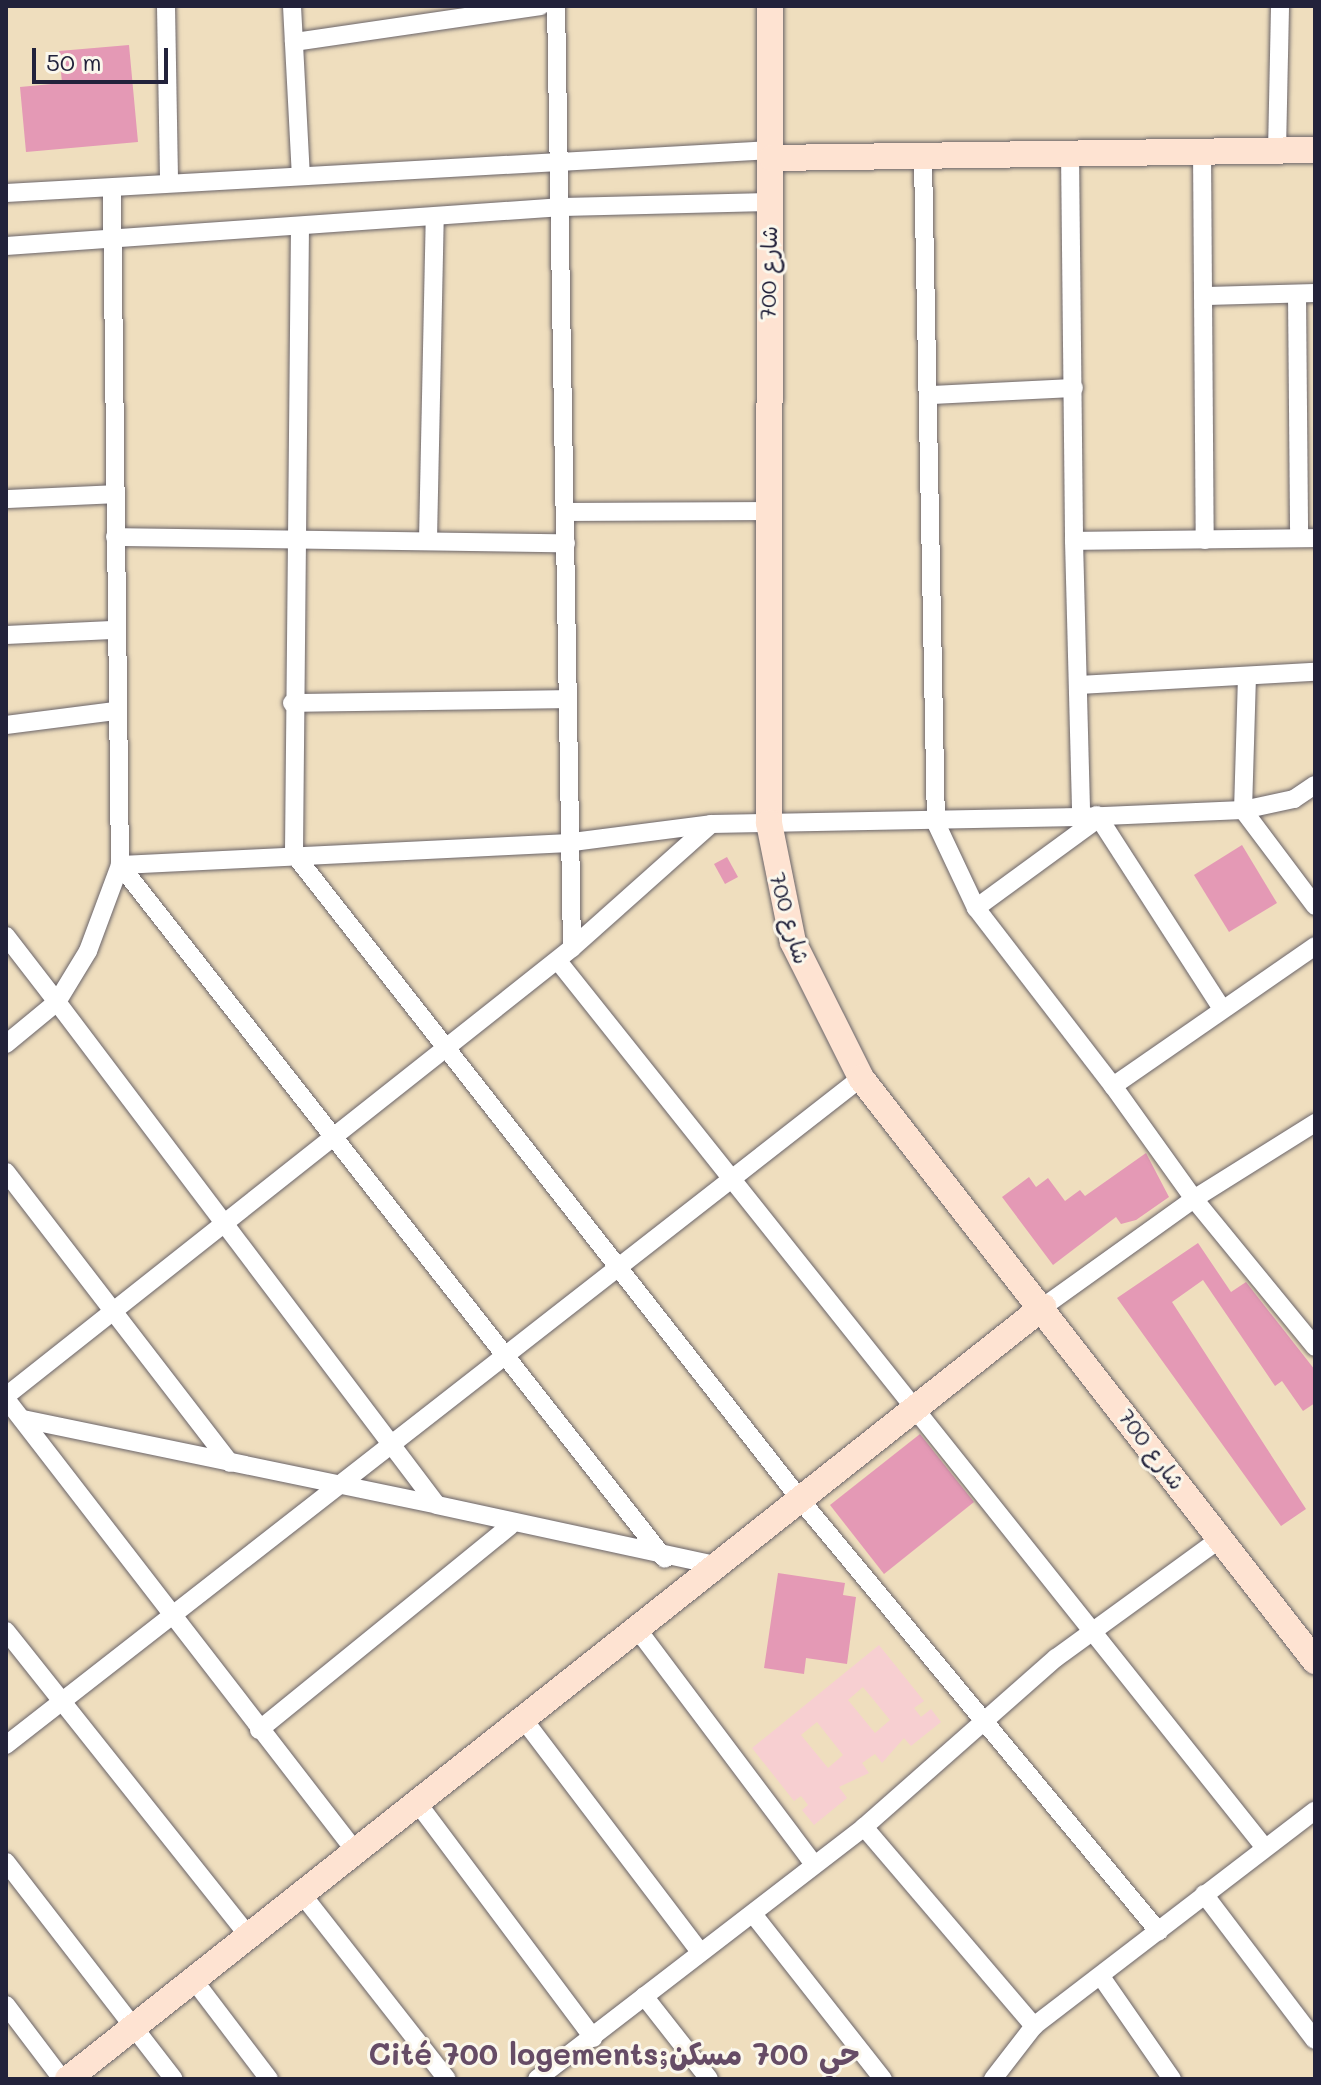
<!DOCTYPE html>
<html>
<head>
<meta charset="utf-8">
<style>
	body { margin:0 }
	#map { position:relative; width:1321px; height:2085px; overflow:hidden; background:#efdebe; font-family:Mali,"Playpen Sans Arabic",sans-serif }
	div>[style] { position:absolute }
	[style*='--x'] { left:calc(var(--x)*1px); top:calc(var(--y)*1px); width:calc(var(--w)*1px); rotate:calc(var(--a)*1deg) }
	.built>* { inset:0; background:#f7cfd1 }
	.building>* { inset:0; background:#e499b5 }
	.roads { filter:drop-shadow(0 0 2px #6a6469) drop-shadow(0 0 2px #6a6469) }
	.street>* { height:18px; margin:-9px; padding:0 9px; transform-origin:9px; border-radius:9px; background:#fff }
	.secondary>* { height:26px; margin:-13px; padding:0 13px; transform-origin:13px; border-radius:13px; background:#fee3d2 }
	span { translate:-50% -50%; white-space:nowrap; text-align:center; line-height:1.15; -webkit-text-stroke:6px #fbf7ec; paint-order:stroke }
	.street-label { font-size:22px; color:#22223b }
	.district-label { font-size:30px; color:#664c66; font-weight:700 }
	.frame { position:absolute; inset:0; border:8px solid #22223b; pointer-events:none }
	.scale { position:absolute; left:32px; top:48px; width:136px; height:36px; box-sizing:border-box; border:4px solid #22223b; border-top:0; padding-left:10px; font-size:24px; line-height:28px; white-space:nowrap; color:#22223b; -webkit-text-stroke:6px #fbf7ec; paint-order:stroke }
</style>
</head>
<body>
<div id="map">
	<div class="built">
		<i style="clip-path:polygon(evenodd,879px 1645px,924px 1701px,914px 1708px,921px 1717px,931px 1709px,941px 1722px,911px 1746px,904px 1738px,882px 1763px,875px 1754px,862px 1763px,869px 1773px,839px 1787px,847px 1798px,814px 1825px,802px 1810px,808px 1805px,801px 1796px,794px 1801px,752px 1748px,879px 1645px,863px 1687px,890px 1720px,875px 1733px,848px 1700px,863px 1687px,879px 1645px,817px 1722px,843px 1755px,828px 1768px,801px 1735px,817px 1722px)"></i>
	</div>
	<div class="building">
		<i style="clip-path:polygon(129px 45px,138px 142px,26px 152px,20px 87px,62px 83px,59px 51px)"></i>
		<i style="clip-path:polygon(1242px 845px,1277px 903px,1229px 932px,1194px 875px)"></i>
		<i style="clip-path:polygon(727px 857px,738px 877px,725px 884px,714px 864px)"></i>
		<i style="clip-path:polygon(1146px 1153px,1169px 1197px,1136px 1220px,1121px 1224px,1116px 1217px,1053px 1265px,1002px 1197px,1029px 1177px,1036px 1187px,1048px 1178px,1065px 1201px,1080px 1190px,1085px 1196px)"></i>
		<i style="clip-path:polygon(1198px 1243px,1231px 1292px,1246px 1282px,1315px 1370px,1315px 1403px,1303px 1411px,1282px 1381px,1275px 1386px,1203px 1280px,1172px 1302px,1306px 1509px,1281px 1526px,1117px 1298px)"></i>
		<i style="clip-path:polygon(920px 1434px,974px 1502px,884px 1574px,830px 1505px)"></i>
		<i style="clip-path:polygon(778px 1573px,845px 1583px,843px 1595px,856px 1597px,847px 1664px,806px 1658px,804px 1674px,764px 1668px)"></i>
	</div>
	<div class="roads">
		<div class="street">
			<i style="--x:166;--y:6;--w:177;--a:89"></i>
			<i style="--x:292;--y:6;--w:169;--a:87"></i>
			<i style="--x:294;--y:42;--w:249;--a:-8.3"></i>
			<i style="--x:1202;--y:151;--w:389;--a:89.6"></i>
			<i style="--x:1277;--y:151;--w:145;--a:-88.8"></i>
			<i style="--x:1070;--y:153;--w:388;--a:89.4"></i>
			<i style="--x:923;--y:160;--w:663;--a:88.88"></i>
			<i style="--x:936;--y:823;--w:94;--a:64.8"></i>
			<i style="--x:976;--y:908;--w:225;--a:52.4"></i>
			<i style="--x:6;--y:193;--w:767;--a:-3.21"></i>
			<i style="--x:300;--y:226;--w:628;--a:90.55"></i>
			<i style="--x:294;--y:854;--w:825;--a:51.89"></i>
			<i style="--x:803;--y:1503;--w:557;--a:50.31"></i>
			<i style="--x:6;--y:246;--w:558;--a:-4.01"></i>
			<i style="--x:563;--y:207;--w:206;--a:-1.4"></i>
			<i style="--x:1297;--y:294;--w:244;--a:89.5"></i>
			<i style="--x:1207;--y:296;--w:108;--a:-1.6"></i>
			<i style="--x:931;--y:395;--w:143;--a:-2.8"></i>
			<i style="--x:6;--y:499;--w:109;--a:-2.6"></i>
			<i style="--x:568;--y:512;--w:197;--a:-0.3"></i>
			<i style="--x:115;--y:537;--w:451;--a:0.8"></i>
			<i style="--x:1315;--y:538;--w:241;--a:179.3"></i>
			<i style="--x:1074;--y:541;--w:276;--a:88.5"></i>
			<i style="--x:1081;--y:817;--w:162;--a:-2.5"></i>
			<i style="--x:1243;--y:810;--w:52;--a:-12.2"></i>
			<i style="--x:1294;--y:799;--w:25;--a:-34"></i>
			<i style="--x:428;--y:540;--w:322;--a:-88.8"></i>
			<i style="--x:6;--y:635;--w:106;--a:-2.7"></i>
			<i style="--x:1247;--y:676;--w:134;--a:91.7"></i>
			<i style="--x:1243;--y:810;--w:120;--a:53.1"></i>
			<i style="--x:1079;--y:685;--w:236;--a:-3.2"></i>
			<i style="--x:292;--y:703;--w:273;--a:-0.8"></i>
			<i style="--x:6;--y:725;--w:110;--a:-7.3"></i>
			<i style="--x:1097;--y:815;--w:231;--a:57.2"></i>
			<i style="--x:120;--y:865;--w:446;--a:-2.8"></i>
			<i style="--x:565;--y:843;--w:147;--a:-7.4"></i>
			<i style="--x:711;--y:824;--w:370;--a:-1.1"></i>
			<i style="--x:120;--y:865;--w:882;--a:51.86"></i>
			<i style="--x:976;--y:908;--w:152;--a:-36.2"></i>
			<i style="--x:6;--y:936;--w:83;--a:52.3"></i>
			<i style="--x:57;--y:1002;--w:60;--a:-58.7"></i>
			<i style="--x:88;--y:951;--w:92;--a:-69.6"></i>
			<i style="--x:120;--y:865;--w:677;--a:-90.68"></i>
			<i style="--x:572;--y:948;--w:186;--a:-41.7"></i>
			<i style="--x:558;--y:961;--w:1134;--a:51.44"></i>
			<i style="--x:6;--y:1044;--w:66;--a:-39.5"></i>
			<i style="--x:57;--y:1002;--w:630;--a:52.93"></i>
			<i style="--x:437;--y:1505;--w:284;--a:12.2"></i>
			<i style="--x:1315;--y:1123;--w:143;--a:147.9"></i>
			<i style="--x:1194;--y:1199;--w:191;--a:50.7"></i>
			<i style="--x:6;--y:1172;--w:367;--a:52.4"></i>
			<i style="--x:1043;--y:1307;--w:186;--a:-35.6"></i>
			<i style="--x:1194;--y:1199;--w:139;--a:-125.6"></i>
			<i style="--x:1113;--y:1086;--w:246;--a:-34.7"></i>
			<i style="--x:6;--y:1396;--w:722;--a:-38.36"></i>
			<i style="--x:572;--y:948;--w:942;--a:-90.97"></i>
			<i style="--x:6;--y:1399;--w:572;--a:52.31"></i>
			<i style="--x:23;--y:1419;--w:423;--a:11.7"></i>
			<i style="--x:638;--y:1630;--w:291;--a:53.1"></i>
			<i style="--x:6;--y:1631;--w:386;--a:51.5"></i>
			<i style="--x:524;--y:1720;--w:291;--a:52.8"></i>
			<i style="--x:259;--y:1730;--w:323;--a:-39.1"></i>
			<i style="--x:6;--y:1745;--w:1084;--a:-37.96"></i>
			<i style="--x:419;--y:1805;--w:291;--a:53.2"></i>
			<i style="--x:864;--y:1827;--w:262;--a:49.5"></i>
			<i style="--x:6;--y:1862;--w:274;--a:52.3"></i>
			<i style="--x:301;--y:1893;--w:236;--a:51.9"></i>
			<i style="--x:1204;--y:1894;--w:183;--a:52.8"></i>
			<i style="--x:753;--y:1914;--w:210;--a:51.8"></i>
			<i style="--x:1102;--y:1978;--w:123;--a:55.3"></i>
			<i style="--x:193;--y:1979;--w:126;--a:52.8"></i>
			<i style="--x:644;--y:1996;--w:105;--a:51.9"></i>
			<i style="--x:6;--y:2005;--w:93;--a:52.9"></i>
			<i style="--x:537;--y:2079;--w:413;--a:-37.6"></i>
			<i style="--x:864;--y:1827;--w:256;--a:-41.4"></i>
			<i style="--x:1056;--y:1658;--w:203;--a:-36"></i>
			<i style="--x:993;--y:2079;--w:67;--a:-52.3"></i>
			<i style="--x:1034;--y:2026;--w:354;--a:-37.5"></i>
		</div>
		<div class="secondary">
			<i style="--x:770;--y:6;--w:817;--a:90.07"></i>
			<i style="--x:769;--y:823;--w:121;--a:78.6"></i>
			<i style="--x:793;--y:942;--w:152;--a:63.4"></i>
			<i style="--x:861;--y:1078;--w:739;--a:52.09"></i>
			<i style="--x:772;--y:158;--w:543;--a:-0.84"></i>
			<i style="--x:68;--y:2079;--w:1244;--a:-38.37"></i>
		</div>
	</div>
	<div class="street-label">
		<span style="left:768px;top:273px;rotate:-89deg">شارع 700</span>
		<span style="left:790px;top:918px;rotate:74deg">شارع 700</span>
		<span style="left:1152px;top:1449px;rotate:53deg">شارع 700</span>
	</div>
	<div class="district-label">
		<span style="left:614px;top:2053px">Cité 700 logements;حي 700 مسكن</span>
	</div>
	<div class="frame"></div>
	<div class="scale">50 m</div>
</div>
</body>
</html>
